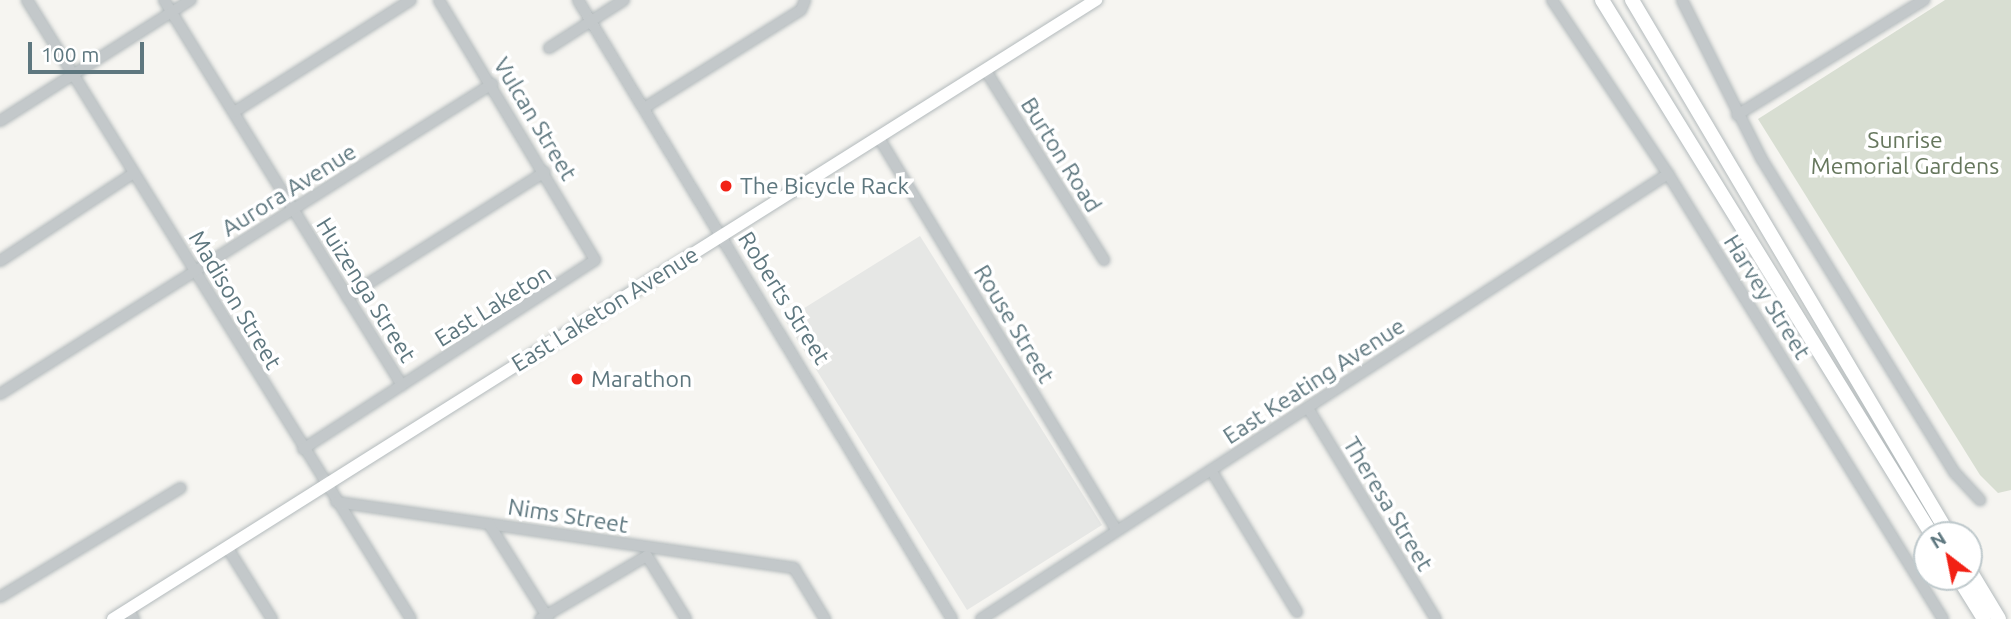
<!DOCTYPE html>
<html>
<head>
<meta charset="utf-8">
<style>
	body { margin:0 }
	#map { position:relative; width:2011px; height:619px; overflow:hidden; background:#f6f5f1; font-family:Ubuntu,sans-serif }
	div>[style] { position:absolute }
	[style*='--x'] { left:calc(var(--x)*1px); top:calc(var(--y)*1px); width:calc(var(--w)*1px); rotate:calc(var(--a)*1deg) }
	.built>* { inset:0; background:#e6e7e5 }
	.green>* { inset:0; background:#d8ded2 }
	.roads { filter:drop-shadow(0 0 2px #b3babc) drop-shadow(0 0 2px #b3babc) }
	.minor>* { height:10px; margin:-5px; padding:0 5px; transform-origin:5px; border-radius:5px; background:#c3c8ca }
	.major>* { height:12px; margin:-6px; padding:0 6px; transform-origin:6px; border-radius:6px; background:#fff }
	.highway>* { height:14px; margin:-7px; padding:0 7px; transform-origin:7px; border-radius:7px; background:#fff }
	.dots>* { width:19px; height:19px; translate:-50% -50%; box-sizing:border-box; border:4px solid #fff; border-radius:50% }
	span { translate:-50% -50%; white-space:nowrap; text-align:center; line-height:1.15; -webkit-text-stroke:7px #fff; paint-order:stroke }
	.street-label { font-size:23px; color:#5e777f }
	.park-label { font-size:23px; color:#66775d }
	.poi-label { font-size:23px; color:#5e777f }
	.left { translate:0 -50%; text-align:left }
	.north { position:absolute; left:1913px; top:521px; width:70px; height:70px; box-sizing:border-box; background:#fff; border:2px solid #bfc9cc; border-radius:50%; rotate:328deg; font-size:19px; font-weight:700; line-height:28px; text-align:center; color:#5e777f }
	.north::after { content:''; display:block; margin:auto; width:24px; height:32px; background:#f22115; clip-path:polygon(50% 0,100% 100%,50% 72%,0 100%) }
	.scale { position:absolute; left:28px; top:42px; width:116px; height:32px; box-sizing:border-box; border:4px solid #5e777f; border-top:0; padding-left:9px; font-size:21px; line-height:24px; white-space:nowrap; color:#5e777f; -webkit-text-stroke:5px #fff; paint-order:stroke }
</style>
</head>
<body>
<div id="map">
	<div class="built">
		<i style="clip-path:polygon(920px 236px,1102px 525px,967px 610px,785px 320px)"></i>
	</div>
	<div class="green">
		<i style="clip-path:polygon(1945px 0,2011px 0,2011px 490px,1998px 493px,1980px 475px,1758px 119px)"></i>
	</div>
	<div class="roads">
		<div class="minor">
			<i style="--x:27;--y:0;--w:728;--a:58.19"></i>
			<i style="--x:164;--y:0;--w:453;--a:58.3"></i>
			<i style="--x:578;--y:0;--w:723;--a:58.86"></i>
			<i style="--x:1552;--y:0;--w:209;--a:56.3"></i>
			<i style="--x:1668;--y:174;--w:523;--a:58.28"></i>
			<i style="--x:1682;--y:0;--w:177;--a:63.4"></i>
			<i style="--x:1761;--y:158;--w:370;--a:58.4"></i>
			<i style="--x:1955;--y:473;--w:37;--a:47"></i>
			<i style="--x:549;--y:48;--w:89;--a:-32.6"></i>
			<i style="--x:986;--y:71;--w:223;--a:58"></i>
			<i style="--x:644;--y:108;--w:185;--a:-32"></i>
			<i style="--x:801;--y:10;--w:11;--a:-68"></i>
			<i style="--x:234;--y:112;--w:209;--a:-32.3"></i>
			<i style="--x:1737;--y:115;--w:220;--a:-31.6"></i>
			<i style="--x:0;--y:121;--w:226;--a:-32.4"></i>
			<i style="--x:879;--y:138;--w:459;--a:58.8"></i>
			<i style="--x:0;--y:261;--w:160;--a:-33.3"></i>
			<i style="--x:347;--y:297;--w:234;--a:-32.3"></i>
			<i style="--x:0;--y:394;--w:582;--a:-32.21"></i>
			<i style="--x:1308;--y:408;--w:247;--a:58.8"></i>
			<i style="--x:303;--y:449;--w:348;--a:-32.9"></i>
			<i style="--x:595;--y:260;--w:303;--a:-121"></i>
			<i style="--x:1211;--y:470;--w:166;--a:58.8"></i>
			<i style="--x:336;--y:502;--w:463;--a:8.2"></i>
			<i style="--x:794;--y:568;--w:60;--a:58.7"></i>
			<i style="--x:489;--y:524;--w:111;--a:57.9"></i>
			<i style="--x:227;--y:547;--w:85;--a:58"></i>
			<i style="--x:0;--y:597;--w:211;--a:-31.1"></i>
			<i style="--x:128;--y:610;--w:11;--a:56"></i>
			<i style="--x:540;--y:619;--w:124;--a:-30.5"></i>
			<i style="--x:647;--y:556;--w:74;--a:58.2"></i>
			<i style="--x:981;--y:619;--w:819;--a:-32.93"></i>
		</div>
		<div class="major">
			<i style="--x:113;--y:619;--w:1162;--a:-32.2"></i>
		</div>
		<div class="highway">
			<i style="--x:1602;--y:0;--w:629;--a:58.33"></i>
			<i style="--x:1632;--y:0;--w:622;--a:59.35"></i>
			<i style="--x:1969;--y:569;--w:58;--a:59"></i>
			<i style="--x:1958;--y:577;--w:49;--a:58.2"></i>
		</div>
	</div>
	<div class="dots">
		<i style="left:726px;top:186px;background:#f22115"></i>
		<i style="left:577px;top:379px;background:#f22115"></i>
	</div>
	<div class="street-label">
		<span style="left:535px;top:119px;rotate:59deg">Vulcan Street</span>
		<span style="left:1061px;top:155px;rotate:58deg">Burton Road</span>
		<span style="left:289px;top:190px;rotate:-32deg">Aurora Avenue</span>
		<span style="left:366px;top:290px;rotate:58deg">Huizenga Street</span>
		<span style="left:1767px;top:297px;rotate:58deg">Harvey Street</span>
		<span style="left:784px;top:298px;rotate:58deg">Roberts Street</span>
		<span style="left:235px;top:300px;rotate:59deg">Madison Street</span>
		<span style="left:493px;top:306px;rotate:-32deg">East Laketon</span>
		<span style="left:605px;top:309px;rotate:-32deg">East Laketon Avenue</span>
		<span style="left:1014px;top:324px;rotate:59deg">Rouse Street</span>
		<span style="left:1314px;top:381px;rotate:-33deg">East Keating Avenue</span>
		<span style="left:1388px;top:504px;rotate:59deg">Theresa Street</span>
		<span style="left:568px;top:516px;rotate:9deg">Nims Street</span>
	</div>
	<div class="park-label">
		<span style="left:1905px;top:153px">Sunrise<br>Memorial Gardens</span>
	</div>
	<div class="poi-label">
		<span class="left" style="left:740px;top:186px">The Bicycle Rack</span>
		<span class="left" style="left:591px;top:379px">Marathon</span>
	</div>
	<div class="north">N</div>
	<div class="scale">100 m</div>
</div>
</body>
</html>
